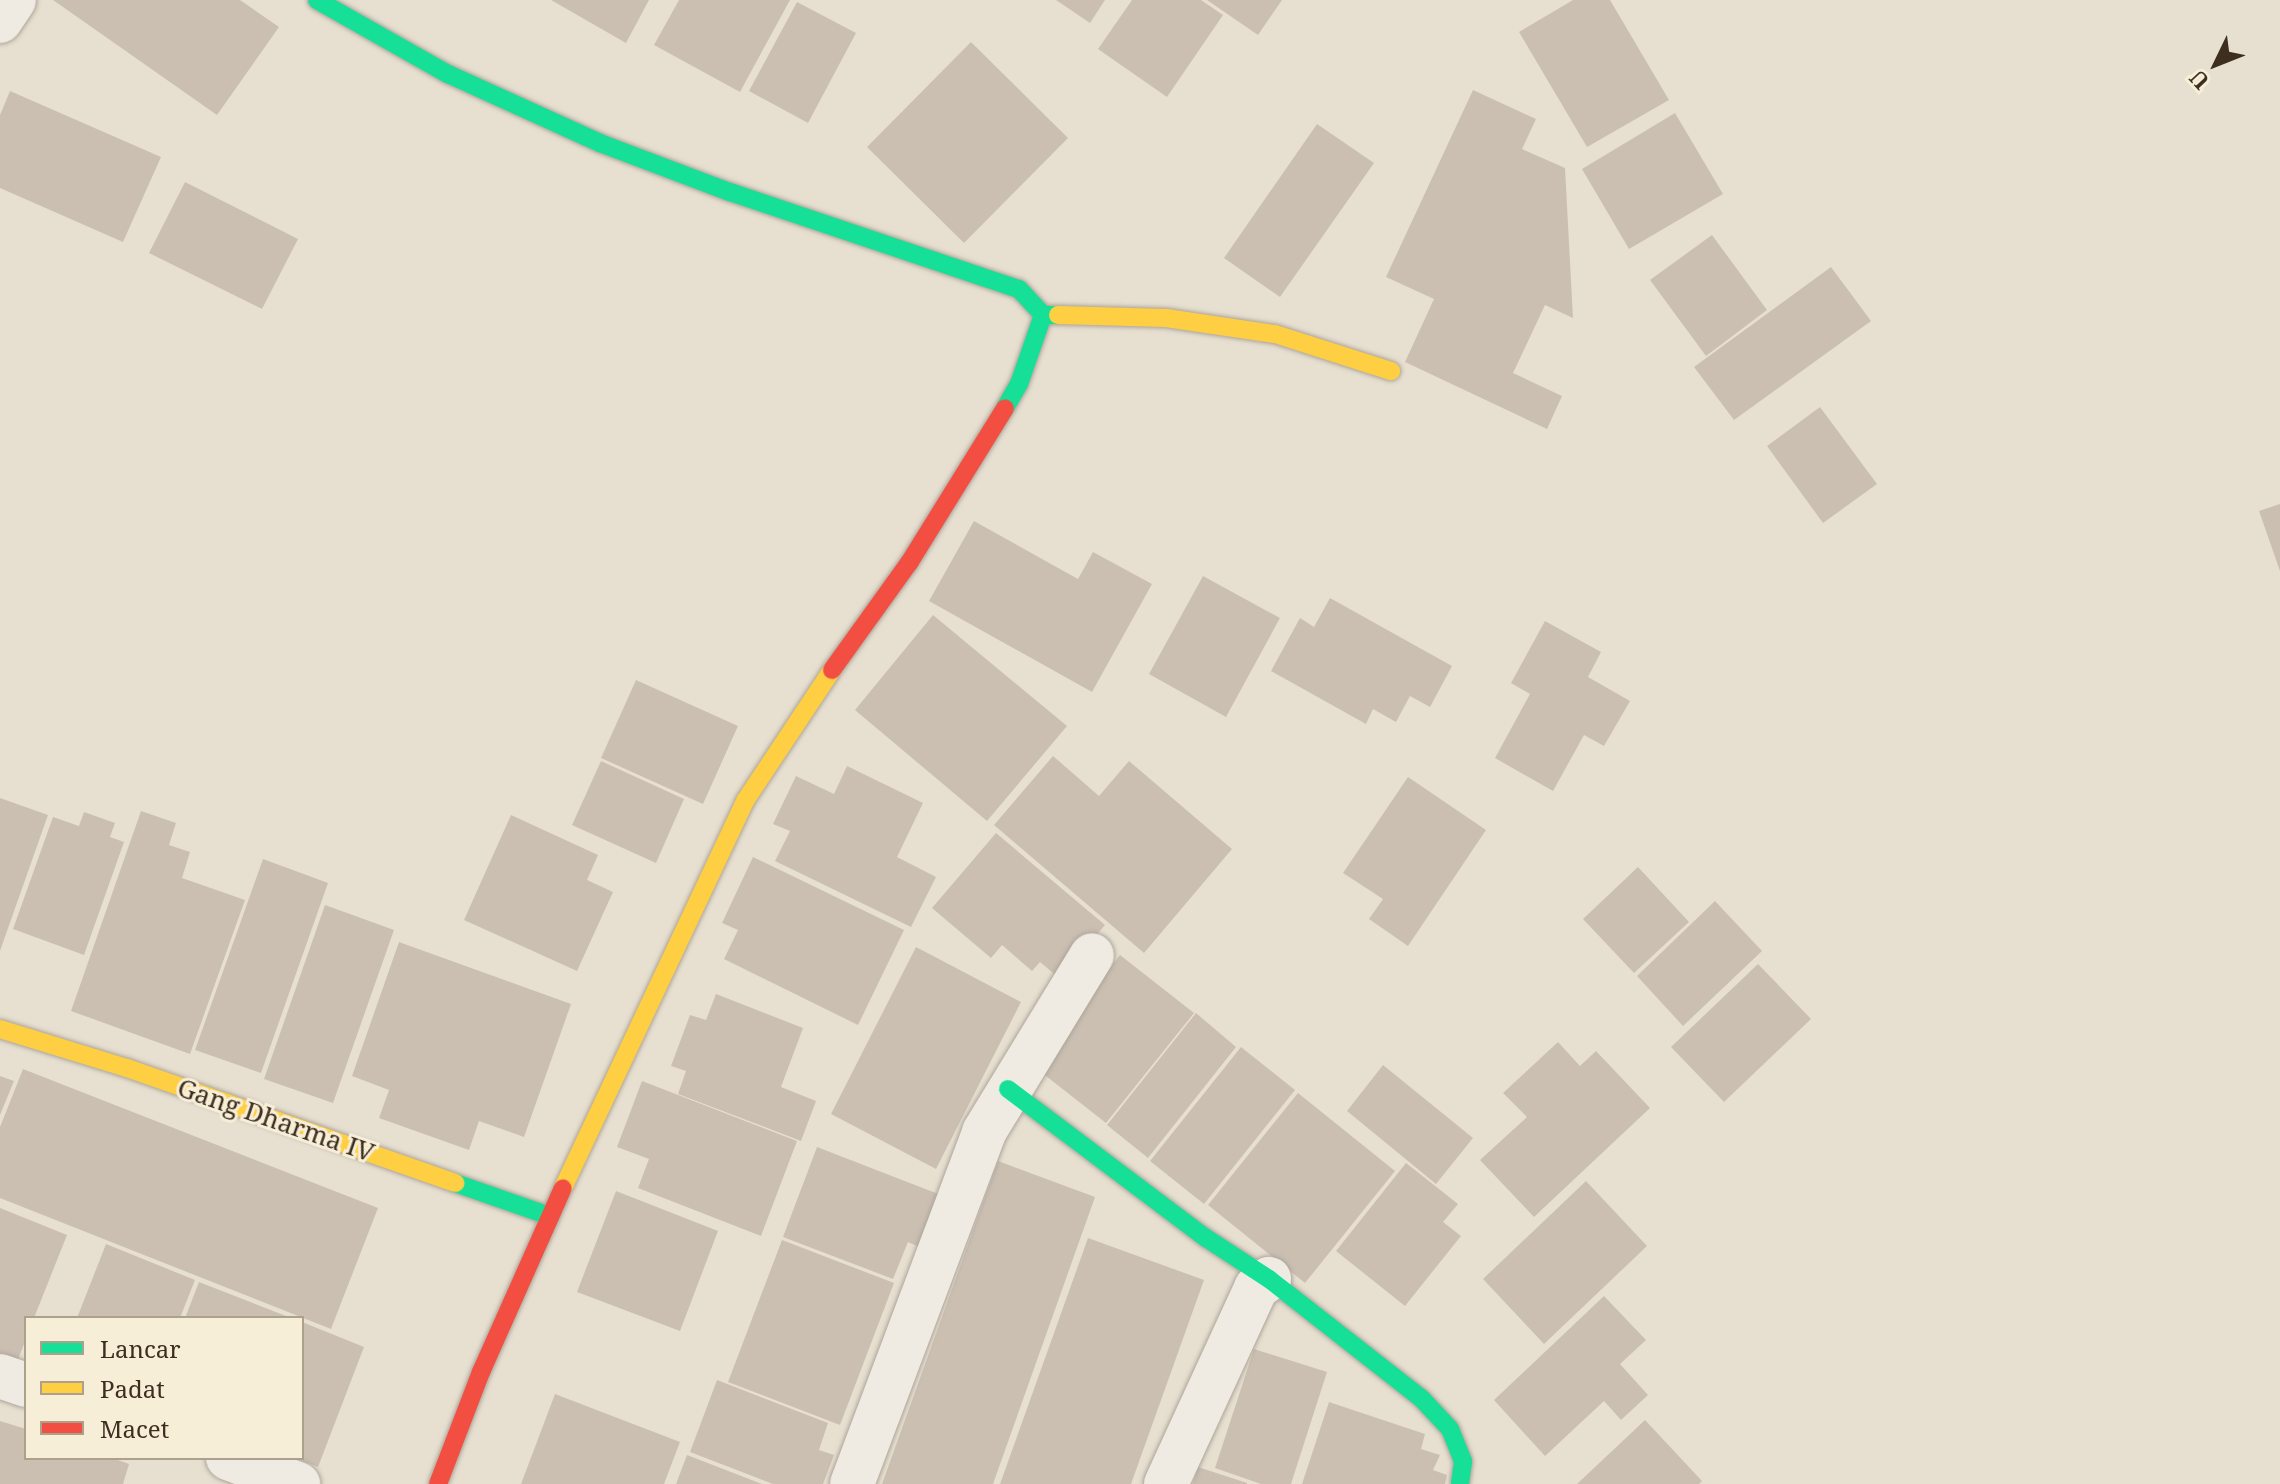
<!DOCTYPE html>
<html>
<head>
<meta charset="utf-8">
<style>
	body { margin:0 }
	#map { position:relative; width:2280px; height:1484px; overflow:hidden; background:#e7e0d1; font-family:"Noto Serif",serif }
	div>[style] { position:absolute }
	[style*='--x'] { left:calc(var(--x)*1px); top:calc(var(--y)*1px); width:calc(var(--w)*1px); rotate:calc(var(--a)*1deg) }
	.building>* { inset:0; background:#cbbfb2 }
	.roads { filter:drop-shadow(0 0 2px #ada599) drop-shadow(0 0 2px #ada599) }
	.street>* { height:44px; margin:-22px; padding:0 22px; transform-origin:22px; border-radius:22px; background:#efebe3 }
	.fast>* { height:18px; margin:-9px; padding:0 9px; transform-origin:9px; border-radius:9px; background:#16e098 }
	.slow>* { height:18px; margin:-9px; padding:0 9px; transform-origin:9px; border-radius:9px; background:#ffcf43 }
	.jam>* { height:18px; margin:-9px; padding:0 9px; transform-origin:9px; border-radius:9px; background:#f24e42 }
	span { translate:-50% -50%; white-space:nowrap; text-align:center; line-height:1.15; -webkit-text-stroke:6px #f7eed8; paint-order:stroke }
	.street-label { font-size:26px; color:#3d2e20 }
	.legend { position:absolute; left:24px; top:1316px; width:280px; height:144px; box-sizing:border-box; background:#f7eed8; border:2px solid #ada18e; margin:0; padding:10px 14px; list-style:none; font-size:24px; color:#3d2e20 }
	.legend li { display:flex; align-items:center; gap:16px; height:40px }
	.legend b { width:40px; border:2px solid #ada18e }
	.north { position:absolute; left:2176px; top:24px; width:80px; height:80px; -webkit-text-stroke:6px #f7eed8; paint-order:stroke; rotate:227deg; font-size:22px; font-weight:700; line-height:32px; text-align:center; color:#3d2e20 }
	.north::after { content:''; display:block; margin:auto; width:28px; height:36px; background:#3d2e20; clip-path:polygon(50% 0,100% 100%,50% 72%,0 100%) }
</style>
</head>
<body>
<div id="map">
	<div class="building">
		<i style="clip-path:polygon(53px 0,240px 0,279px 27px,217px 115px)"></i>
		<i style="clip-path:polygon(551px 0,649px 0,626px 43px)"></i>
		<i style="clip-path:polygon(679px 0,790px 0,740px 92px,654px 45px)"></i>
		<i style="clip-path:polygon(1056px 0,1105px 0,1090px 23px)"></i>
		<i style="clip-path:polygon(1132px 0,1201px 0,1223px 15px,1167px 97px,1098px 49px)"></i>
		<i style="clip-path:polygon(1207px 0,1282px 0,1258px 35px)"></i>
		<i style="clip-path:polygon(1573px 0,1610px 0,1669px 100px,1587px 147px,1519px 32px)"></i>
		<i style="clip-path:polygon(797px 2px,856px 33px,808px 123px,749px 91px)"></i>
		<i style="clip-path:polygon(971px 42px,1068px 138px,964px 243px,867px 147px)"></i>
		<i style="clip-path:polygon(1473px 90px,1536px 119px,1522px 149px,1565px 168px,1573px 318px,1545px 305px,1513px 373px,1562px 396px,1547px 429px,1405px 362px,1434px 299px,1386px 277px)"></i>
		<i style="clip-path:polygon(10px 91px,161px 157px,123px 242px,0 188px,0 115px)"></i>
		<i style="clip-path:polygon(1675px 113px,1723px 194px,1629px 249px,1582px 169px)"></i>
		<i style="clip-path:polygon(1317px 124px,1374px 163px,1280px 297px,1224px 258px)"></i>
		<i style="clip-path:polygon(185px 182px,298px 239px,262px 309px,149px 253px)"></i>
		<i style="clip-path:polygon(1712px 235px,1767px 310px,1706px 356px,1650px 280px)"></i>
		<i style="clip-path:polygon(1831px 267px,1871px 321px,1734px 420px,1694px 367px)"></i>
		<i style="clip-path:polygon(1820px 407px,1877px 484px,1823px 523px,1767px 446px)"></i>
		<i style="clip-path:polygon(2280px 504px,2280px 571px,2259px 511px)"></i>
		<i style="clip-path:polygon(974px 521px,1078px 579px,1093px 552px,1152px 584px,1092px 692px,929px 601px)"></i>
		<i style="clip-path:polygon(1203px 576px,1280px 618px,1226px 717px,1149px 674px)"></i>
		<i style="clip-path:polygon(1330px 598px,1452px 666px,1430px 707px,1410px 696px,1396px 722px,1373px 709px,1366px 724px,1271px 671px,1300px 618px,1314px 627px)"></i>
		<i style="clip-path:polygon(933px 615px,1067px 726px,987px 821px,855px 710px)"></i>
		<i style="clip-path:polygon(1545px 621px,1601px 652px,1588px 677px,1630px 701px,1604px 746px,1584px 735px,1553px 791px,1495px 758px,1530px 694px,1511px 683px)"></i>
		<i style="clip-path:polygon(636px 680px,738px 726px,703px 804px,601px 758px)"></i>
		<i style="clip-path:polygon(1053px 756px,1099px 796px,1129px 761px,1232px 849px,1144px 953px,994px 825px)"></i>
		<i style="clip-path:polygon(601px 761px,684px 799px,656px 863px,572px 825px)"></i>
		<i style="clip-path:polygon(847px 766px,923px 803px,897px 857px,936px 877px,911px 927px,775px 861px,790px 831px,773px 824px,796px 776px,834px 794px)"></i>
		<i style="clip-path:polygon(1408px 777px,1486px 830px,1408px 946px,1369px 919px,1383px 899px,1343px 873px)"></i>
		<i style="clip-path:polygon(0 798px,48px 815px,0 951px)"></i>
		<i style="clip-path:polygon(141px 811px,176px 823px,169px 845px,190px 852px,182px 878px,245px 900px,190px 1054px,71px 1011px)"></i>
		<i style="clip-path:polygon(84px 812px,115px 823px,110px 837px,124px 842px,84px 955px,13px 929px,53px 817px,79px 826px)"></i>
		<i style="clip-path:polygon(511px 815px,598px 855px,587px 880px,613px 892px,577px 971px,464px 920px)"></i>
		<i style="clip-path:polygon(996px 833px,1105px 925px,1059px 978px,1040px 962px,1032px 971px,1002px 945px,991px 958px,932px 908px)"></i>
		<i style="clip-path:polygon(753px 857px,904px 930px,858px 1025px,724px 959px,738px 930px,722px 923px)"></i>
		<i style="clip-path:polygon(263px 859px,328px 883px,261px 1073px,195px 1050px)"></i>
		<i style="clip-path:polygon(1638px 867px,1689px 922px,1634px 973px,1583px 919px)"></i>
		<i style="clip-path:polygon(1715px 901px,1762px 951px,1683px 1026px,1637px 976px)"></i>
		<i style="clip-path:polygon(325px 905px,394px 930px,333px 1103px,264px 1079px)"></i>
		<i style="clip-path:polygon(399px 942px,571px 1004px,524px 1137px,479px 1121px,469px 1150px,379px 1118px,389px 1090px,352px 1076px)"></i>
		<i style="clip-path:polygon(916px 947px,1021px 1002px,936px 1169px,831px 1114px)"></i>
		<i style="clip-path:polygon(1120px 955px,1194px 1013px,1106px 1123px,1032px 1065px)"></i>
		<i style="clip-path:polygon(1758px 964px,1811px 1019px,1724px 1102px,1671px 1047px)"></i>
		<i style="clip-path:polygon(716px 994px,803px 1028px,781px 1087px,816px 1101px,801px 1141px,678px 1094px,686px 1071px,671px 1066px,690px 1015px,706px 1020px)"></i>
		<i style="clip-path:polygon(1196px 1013px,1236px 1047px,1148px 1158px,1107px 1125px)"></i>
		<i style="clip-path:polygon(1558px 1042px,1580px 1066px,1596px 1051px,1650px 1108px,1534px 1217px,1480px 1160px,1527px 1117px,1503px 1093px)"></i>
		<i style="clip-path:polygon(1241px 1047px,1295px 1090px,1204px 1204px,1150px 1161px)"></i>
		<i style="clip-path:polygon(1383px 1065px,1473px 1138px,1436px 1184px,1347px 1111px)"></i>
		<i style="clip-path:polygon(23px 1069px,378px 1208px,331px 1329px,0 1198px,0 1127px)"></i>
		<i style="clip-path:polygon(0 1076px,14px 1081px,0 1115px)"></i>
		<i style="clip-path:polygon(642px 1081px,797px 1141px,761px 1236px,638px 1188px,649px 1159px,617px 1147px)"></i>
		<i style="clip-path:polygon(1298px 1093px,1395px 1171px,1305px 1283px,1208px 1205px)"></i>
		<i style="clip-path:polygon(817px 1147px,946px 1197px,926px 1250px,908px 1242px,893px 1279px,783px 1237px)"></i>
		<i style="clip-path:polygon(998px 1161px,1095px 1197px,993px 1484px,882px 1484px)"></i>
		<i style="clip-path:polygon(1406px 1163px,1458px 1204px,1443px 1222px,1461px 1236px,1405px 1306px,1336px 1251px)"></i>
		<i style="clip-path:polygon(1586px 1181px,1647px 1246px,1544px 1344px,1483px 1279px)"></i>
		<i style="clip-path:polygon(616px 1191px,718px 1231px,680px 1331px,577px 1292px)"></i>
		<i style="clip-path:polygon(0 1208px,67px 1235px,34px 1318px,26px 1318px,26px 1339px,17px 1362px,0 1356px)"></i>
		<i style="clip-path:polygon(1088px 1238px,1204px 1280px,1131px 1484px,1000px 1484px)"></i>
		<i style="clip-path:polygon(782px 1240px,894px 1283px,840px 1425px,728px 1382px)"></i>
		<i style="clip-path:polygon(106px 1244px,195px 1280px,180px 1318px,77px 1318px)"></i>
		<i style="clip-path:polygon(199px 1282px,291px 1318px,185px 1318px)"></i>
		<i style="clip-path:polygon(1604px 1296px,1646px 1340px,1620px 1364px,1648px 1395px,1621px 1420px,1604px 1401px,1545px 1456px,1494px 1400px)"></i>
		<i style="clip-path:polygon(302px 1322px,364px 1347px,318px 1467px,296px 1458px,302px 1458px)"></i>
		<i style="clip-path:polygon(1254px 1349px,1327px 1372px,1291px 1484px,1261px 1484px,1215px 1468px)"></i>
		<i style="clip-path:polygon(717px 1380px,828px 1423px,819px 1450px,834px 1455px,823px 1484px,773px 1484px,690px 1452px)"></i>
		<i style="clip-path:polygon(555px 1394px,680px 1442px,664px 1484px,521px 1484px)"></i>
		<i style="clip-path:polygon(1329px 1402px,1425px 1434px,1421px 1449px,1440px 1455px,1433px 1470px,1447px 1475px,1445px 1484px,1302px 1484px)"></i>
		<i style="clip-path:polygon(1645px 1420px,1702px 1481px,1699px 1484px,1577px 1484px)"></i>
		<i style="clip-path:polygon(0 1421px,26px 1429px,26px 1458px,112px 1458px,129px 1464px,123px 1484px,0 1484px)"></i>
		<i style="clip-path:polygon(687px 1455px,762px 1484px,676px 1484px)"></i>
		<i style="clip-path:polygon(1198px 1467px,1247px 1483px,1247px 1484px,1193px 1484px)"></i>
	</div>
	<div class="roads">
		<div class="street">
			<i style="--x:0;--y:21;--w:25;--a:-56"></i>
			<i style="--x:0;--y:1376;--w:28;--a:19"></i>
			<i style="--x:228;--y:1458;--w:75;--a:20.4"></i>
			<i style="--x:852;--y:1484;--w:376;--a:-69.4"></i>
			<i style="--x:984;--y:1132;--w:207;--a:-58.6"></i>
			<i style="--x:1166;--y:1484;--w:216;--a:-65.3"></i>
			<i style="--x:1256;--y:1288;--w:16;--a:-35"></i>
		</div>
		<div class="fast">
			<i style="--x:317;--y:0;--w:150;--a:29.5"></i>
			<i style="--x:448;--y:74;--w:167;--a:24.4"></i>
			<i style="--x:600;--y:143;--w:139;--a:20.7"></i>
			<i style="--x:730;--y:192;--w:305;--a:18.6"></i>
			<i style="--x:1019;--y:289;--w:35;--a:47"></i>
			<i style="--x:1043;--y:315;--w:15;--a:0"></i>
			<i style="--x:1005;--y:408;--w:28;--a:-60"></i>
			<i style="--x:1019;--y:384;--w:73;--a:-70.8"></i>
			<i style="--x:1008;--y:1089;--w:248;--a:37"></i>
			<i style="--x:1206;--y:1238;--w:75;--a:33.1"></i>
			<i style="--x:1269;--y:1279;--w:194;--a:38.1"></i>
			<i style="--x:1422;--y:1399;--w:41;--a:47"></i>
			<i style="--x:1450;--y:1429;--w:35;--a:68"></i>
			<i style="--x:1463;--y:1462;--w:22;--a:98"></i>
			<i style="--x:455;--y:1183;--w:101;--a:19.2"></i>
		</div>
		<div class="slow">
			<i style="--x:1058;--y:315;--w:108;--a:1.6"></i>
			<i style="--x:1166;--y:318;--w:110;--a:8.4"></i>
			<i style="--x:1275;--y:334;--w:122;--a:17.7"></i>
			<i style="--x:0;--y:1029;--w:133;--a:17.1"></i>
			<i style="--x:127;--y:1068;--w:348;--a:19.3"></i>
			<i style="--x:563;--y:1188;--w:428;--a:-64.8"></i>
			<i style="--x:745;--y:801;--w:157;--a:-56.4"></i>
		</div>
		<div class="jam">
			<i style="--x:832;--y:670;--w:132;--a:-54.3"></i>
			<i style="--x:909;--y:563;--w:182;--a:-58.2"></i>
			<i style="--x:438;--y:1484;--w:120;--a:-69"></i>
			<i style="--x:481;--y:1372;--w:201;--a:-66"></i>
		</div>
	</div>
	<div class="street-label">
		<span style="left:276px;top:1120px;rotate:19deg">Gang Dharma IV</span>
	</div>
	<ul class="legend">
	<li><b style="height:10px;background:#16e098"></b>Lancar</li>
	<li><b style="height:10px;background:#ffcf43"></b>Padat</li>
	<li><b style="height:10px;background:#f24e42"></b>Macet</li>
	</ul>
	<div class="north">U</div>
</div>
</body>
</html>
